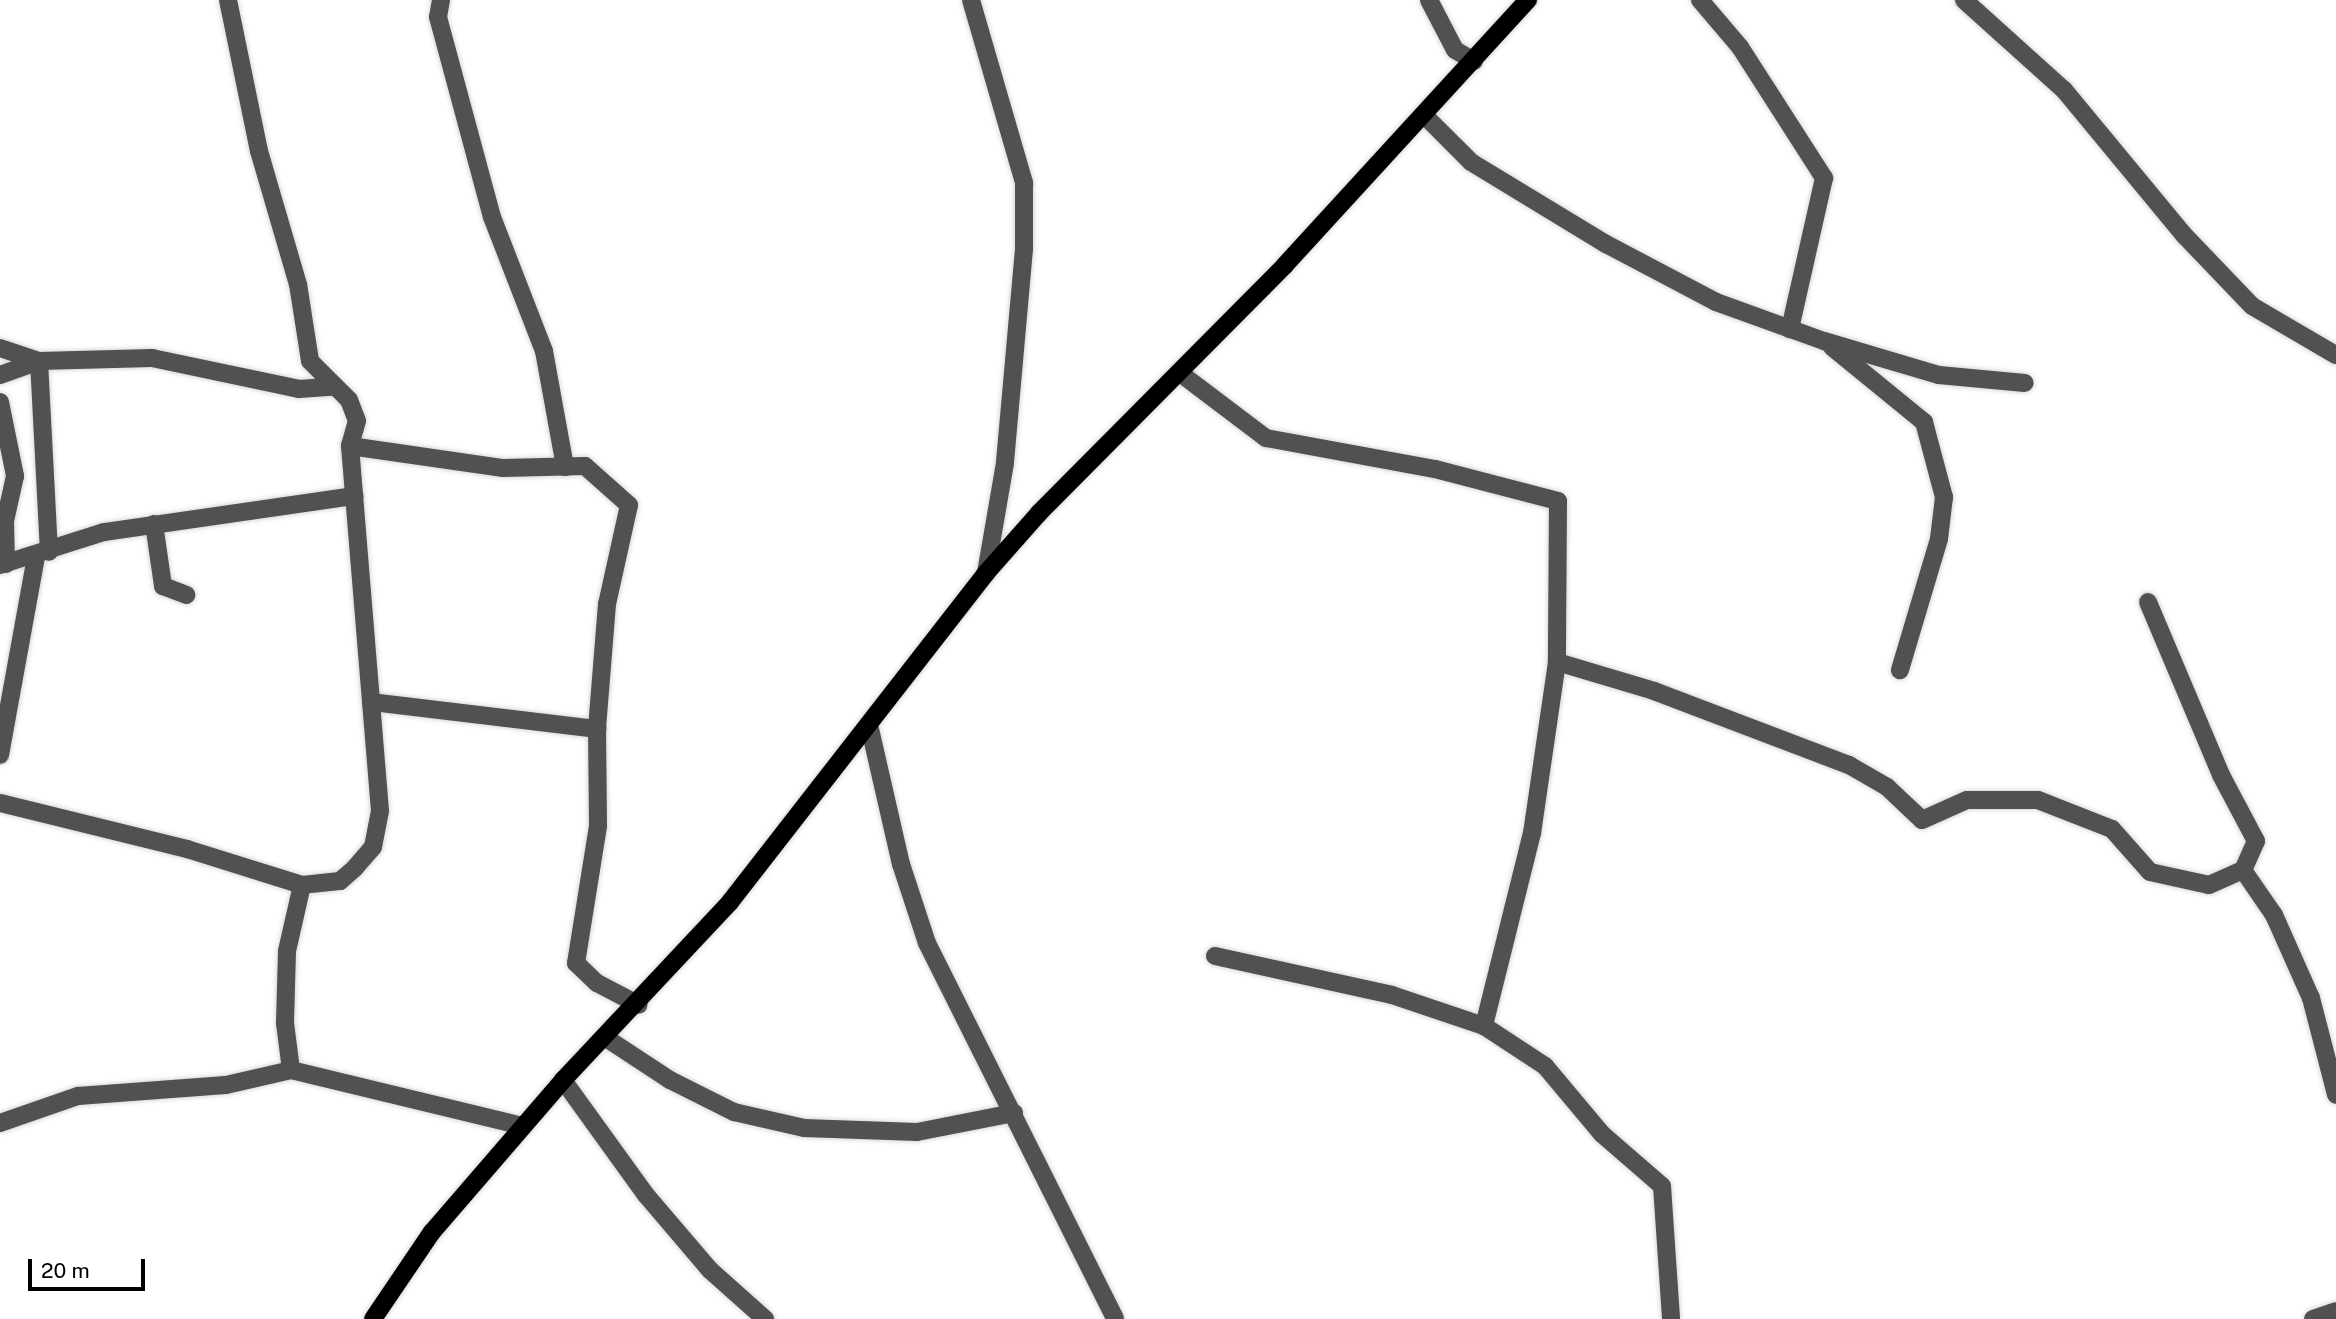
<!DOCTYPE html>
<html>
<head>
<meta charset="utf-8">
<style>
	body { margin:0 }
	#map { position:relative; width:2336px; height:1319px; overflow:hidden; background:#fff; font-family:"Public Sans",sans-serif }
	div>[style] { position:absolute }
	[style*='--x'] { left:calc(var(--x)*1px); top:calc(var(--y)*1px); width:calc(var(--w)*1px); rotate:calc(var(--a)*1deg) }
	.roads { filter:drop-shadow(0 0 2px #dbdbdb) drop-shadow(0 0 2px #dbdbdb) }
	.minor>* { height:18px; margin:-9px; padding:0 9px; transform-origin:9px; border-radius:9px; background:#515151 }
	.major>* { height:18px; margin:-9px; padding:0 9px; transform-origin:9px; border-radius:9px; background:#000 }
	span { translate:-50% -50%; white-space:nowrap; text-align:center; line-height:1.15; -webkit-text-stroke:5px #fff; paint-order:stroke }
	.scale { position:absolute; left:28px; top:1259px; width:117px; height:32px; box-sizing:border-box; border:4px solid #000; border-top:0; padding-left:9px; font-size:21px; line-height:24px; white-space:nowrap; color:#000; -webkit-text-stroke:5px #fff; paint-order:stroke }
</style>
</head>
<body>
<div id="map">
	<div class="roads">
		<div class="minor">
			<i style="--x:228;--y:0;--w:154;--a:78.4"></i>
			<i style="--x:259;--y:151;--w:139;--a:73.7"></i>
			<i style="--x:298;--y:284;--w:78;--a:81.1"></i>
			<i style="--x:310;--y:361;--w:55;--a:45"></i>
			<i style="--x:349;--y:400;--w:22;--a:69"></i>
			<i style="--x:357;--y:421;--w:26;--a:106"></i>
			<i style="--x:350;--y:446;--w:366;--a:85.3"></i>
			<i style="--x:380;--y:811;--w:37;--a:101"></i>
			<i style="--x:373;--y:847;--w:28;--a:131"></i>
			<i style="--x:355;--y:868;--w:20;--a:139"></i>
			<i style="--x:340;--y:881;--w:38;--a:174"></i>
			<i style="--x:441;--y:0;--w:17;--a:100"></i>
			<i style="--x:438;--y:17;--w:207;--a:74.9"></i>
			<i style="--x:492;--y:217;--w:144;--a:68.8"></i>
			<i style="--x:544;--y:351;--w:118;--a:79.7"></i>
			<i style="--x:971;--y:0;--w:191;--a:73.8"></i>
			<i style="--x:1024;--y:183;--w:66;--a:90"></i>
			<i style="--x:1024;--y:249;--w:215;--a:95.1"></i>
			<i style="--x:1005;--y:463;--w:112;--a:99.8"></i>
			<i style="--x:1429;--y:0;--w:56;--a:62.5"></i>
			<i style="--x:1455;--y:50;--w:22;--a:30"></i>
			<i style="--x:1700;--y:0;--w:62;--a:49.6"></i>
			<i style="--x:1740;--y:47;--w:156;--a:57.3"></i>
			<i style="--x:1824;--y:178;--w:155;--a:102.7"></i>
			<i style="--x:1964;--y:0;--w:135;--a:42"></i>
			<i style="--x:2064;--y:90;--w:188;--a:50.4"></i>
			<i style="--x:2184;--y:235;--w:98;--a:46.2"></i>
			<i style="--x:2252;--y:306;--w:97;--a:30.3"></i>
			<i style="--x:1424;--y:115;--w:66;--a:45"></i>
			<i style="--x:1471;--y:162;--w:158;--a:31.3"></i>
			<i style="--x:1606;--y:244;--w:124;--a:27.8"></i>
			<i style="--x:1716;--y:302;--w:115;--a:19.9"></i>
			<i style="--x:1824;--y:341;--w:120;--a:16.5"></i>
			<i style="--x:1939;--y:375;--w:86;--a:5.3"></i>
			<i style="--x:1832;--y:347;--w:119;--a:39.2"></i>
			<i style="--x:1924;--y:422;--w:78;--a:75.1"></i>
			<i style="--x:1944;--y:497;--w:42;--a:96.8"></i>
			<i style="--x:1939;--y:539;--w:137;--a:106.6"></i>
			<i style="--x:0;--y:348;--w:41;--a:18.4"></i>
			<i style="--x:39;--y:361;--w:113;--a:-1.5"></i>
			<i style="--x:152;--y:358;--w:150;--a:11.9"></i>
			<i style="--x:299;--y:389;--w:32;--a:-4"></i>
			<i style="--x:1180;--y:373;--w:108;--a:37.1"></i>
			<i style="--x:1266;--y:438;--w:172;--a:10.4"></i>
			<i style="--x:1435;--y:469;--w:127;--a:14.6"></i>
			<i style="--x:1558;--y:501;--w:161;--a:90.4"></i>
			<i style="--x:1557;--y:662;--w:173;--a:98.3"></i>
			<i style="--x:1532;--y:833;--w:199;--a:104"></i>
			<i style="--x:0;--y:375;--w:41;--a:-19.7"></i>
			<i style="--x:39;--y:361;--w:191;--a:87"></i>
			<i style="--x:0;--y:402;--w:76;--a:78.5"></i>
			<i style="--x:15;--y:476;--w:46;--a:102.5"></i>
			<i style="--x:5;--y:521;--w:43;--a:88.7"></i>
			<i style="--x:350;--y:446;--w:155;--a:8.2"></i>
			<i style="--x:503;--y:468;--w:82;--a:-1.4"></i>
			<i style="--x:585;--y:466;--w:59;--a:41.6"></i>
			<i style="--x:629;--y:505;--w:101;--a:102.5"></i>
			<i style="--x:607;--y:604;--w:125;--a:94.6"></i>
			<i style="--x:597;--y:729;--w:97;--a:89.4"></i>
			<i style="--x:598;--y:826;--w:139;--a:99.1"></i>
			<i style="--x:576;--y:963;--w:29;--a:44"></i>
			<i style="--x:597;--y:983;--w:47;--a:27.6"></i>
			<i style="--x:154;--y:524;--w:63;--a:81.7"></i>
			<i style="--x:163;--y:586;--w:25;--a:21"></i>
			<i style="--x:0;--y:565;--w:109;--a:-17.6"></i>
			<i style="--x:104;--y:532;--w:253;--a:-8.2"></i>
			<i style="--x:2148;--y:602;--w:188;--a:67.1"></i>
			<i style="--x:2221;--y:775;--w:75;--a:62.1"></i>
			<i style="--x:2256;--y:841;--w:32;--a:114"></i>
			<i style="--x:2243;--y:870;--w:55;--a:55.4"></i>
			<i style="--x:2274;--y:915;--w:91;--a:66"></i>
			<i style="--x:2311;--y:998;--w:100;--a:75.5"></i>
			<i style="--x:1557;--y:662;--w:101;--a:16.6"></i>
			<i style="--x:1654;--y:691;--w:209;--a:20.8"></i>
			<i style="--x:1849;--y:765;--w:44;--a:30.1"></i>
			<i style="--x:1887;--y:787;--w:48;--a:43.3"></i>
			<i style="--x:1922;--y:820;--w:49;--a:-24"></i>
			<i style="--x:1967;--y:800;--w:71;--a:0"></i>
			<i style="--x:2038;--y:800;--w:79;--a:21.4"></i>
			<i style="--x:2112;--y:829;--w:57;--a:48.5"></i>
			<i style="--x:2150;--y:872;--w:60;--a:12.4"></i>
			<i style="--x:2209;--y:885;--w:37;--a:-24"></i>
			<i style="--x:371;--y:702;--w:228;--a:6.8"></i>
			<i style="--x:870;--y:729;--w:139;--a:77.1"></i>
			<i style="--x:901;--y:864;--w:83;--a:71.8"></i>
			<i style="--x:927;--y:943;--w:420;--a:63.4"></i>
			<i style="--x:0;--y:755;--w:201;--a:-79.7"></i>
			<i style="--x:0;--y:803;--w:193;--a:13.8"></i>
			<i style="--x:187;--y:849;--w:121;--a:17.4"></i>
			<i style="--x:302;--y:885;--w:68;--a:102.8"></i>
			<i style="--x:287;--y:951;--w:72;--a:91.6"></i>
			<i style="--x:285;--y:1023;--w:47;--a:82.7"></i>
			<i style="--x:1215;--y:956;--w:181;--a:12.4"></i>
			<i style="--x:1392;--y:995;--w:97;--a:18.6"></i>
			<i style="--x:1484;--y:1026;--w:73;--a:33.3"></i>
			<i style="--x:1545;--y:1066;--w:89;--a:50"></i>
			<i style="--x:1602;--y:1134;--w:79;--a:40.9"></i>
			<i style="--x:1662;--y:1186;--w:133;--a:86.1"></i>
			<i style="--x:606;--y:1038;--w:77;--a:33.3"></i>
			<i style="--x:670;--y:1080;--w:72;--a:26.6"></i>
			<i style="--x:734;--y:1112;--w:72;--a:12.9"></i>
			<i style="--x:804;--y:1128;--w:113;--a:2"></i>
			<i style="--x:917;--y:1132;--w:99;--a:-11.1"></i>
			<i style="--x:563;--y:1080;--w:142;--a:54.2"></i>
			<i style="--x:646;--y:1195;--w:99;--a:49.5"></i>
			<i style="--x:710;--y:1270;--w:74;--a:41.7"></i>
			<i style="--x:0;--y:1123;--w:83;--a:-19.1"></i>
			<i style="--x:78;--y:1096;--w:148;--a:-4.3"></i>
			<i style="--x:226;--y:1085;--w:67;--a:-13"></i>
			<i style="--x:291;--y:1070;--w:238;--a:13.6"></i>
			<i style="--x:2313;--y:1319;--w:24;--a:-19"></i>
		</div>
		<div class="major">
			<i style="--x:373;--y:1319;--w:105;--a:-55.9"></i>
			<i style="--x:432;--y:1232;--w:201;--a:-49.2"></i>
			<i style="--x:563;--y:1080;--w:244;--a:-46.8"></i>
			<i style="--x:730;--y:902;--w:417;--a:-52.1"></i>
			<i style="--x:986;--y:573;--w:80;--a:-48.5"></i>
			<i style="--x:1039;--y:513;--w:349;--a:-45.2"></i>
			<i style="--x:1285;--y:265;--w:360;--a:-47.5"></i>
		</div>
	</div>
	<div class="scale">20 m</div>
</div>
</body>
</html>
